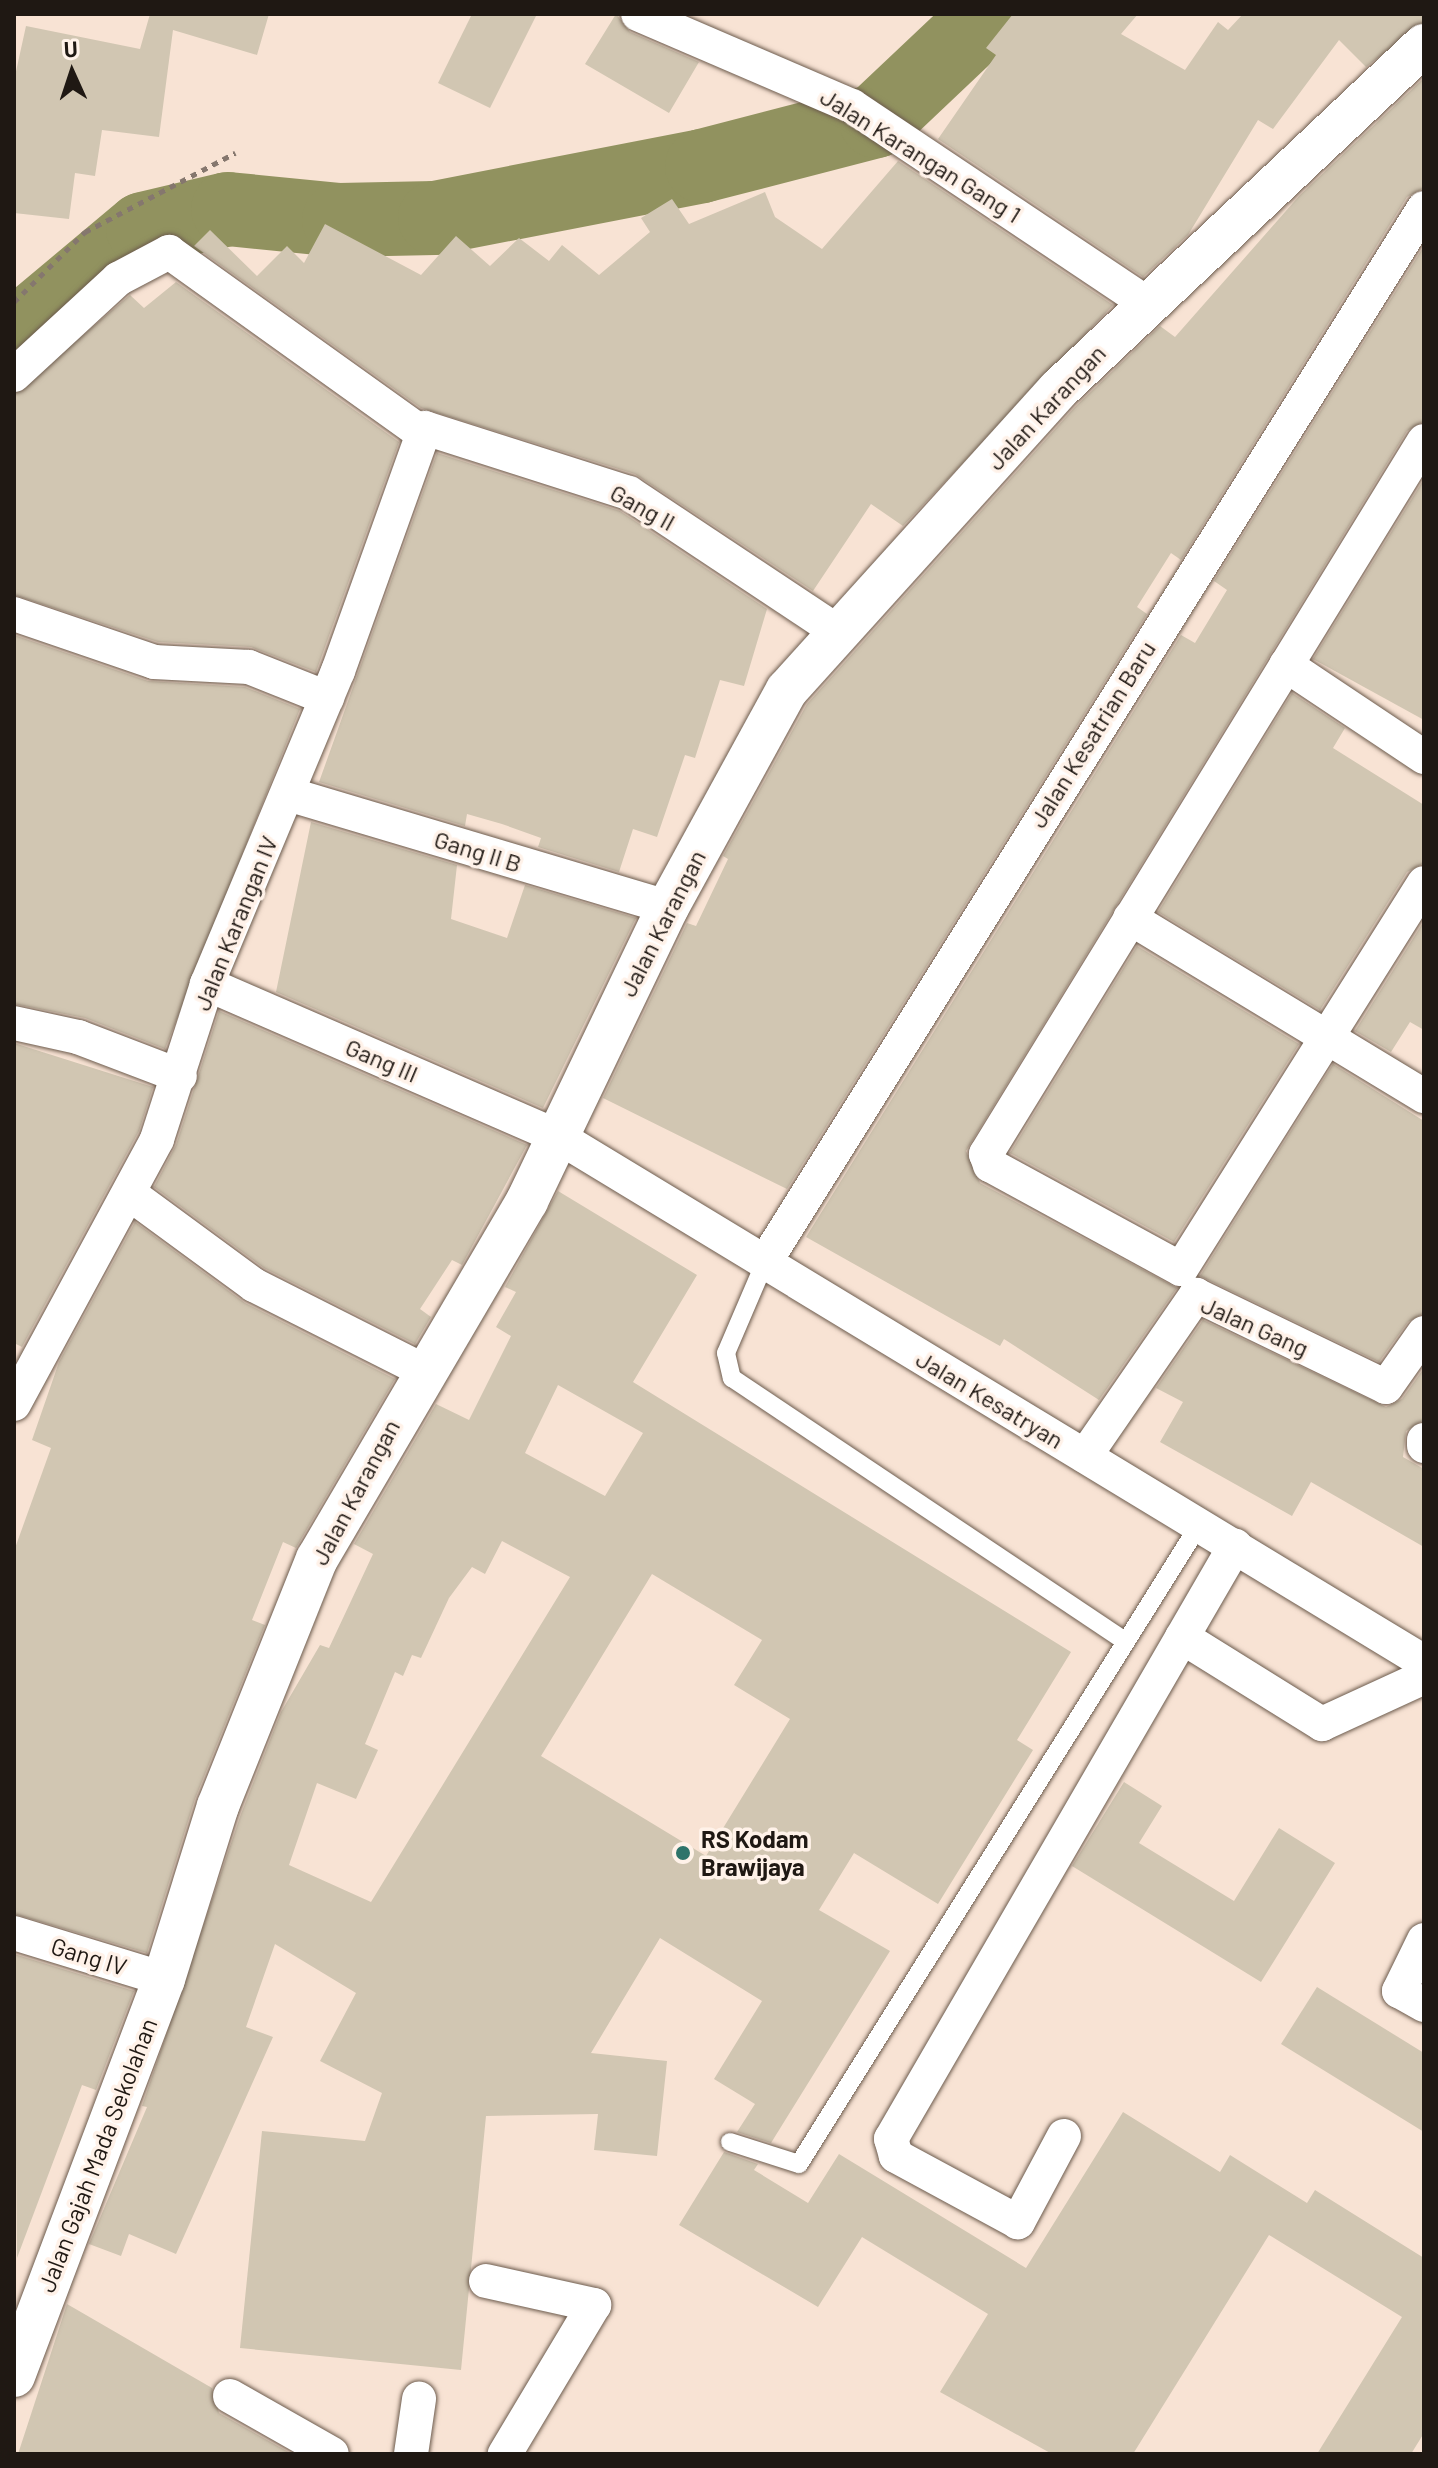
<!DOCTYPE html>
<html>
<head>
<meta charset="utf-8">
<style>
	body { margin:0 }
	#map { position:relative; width:1438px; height:2468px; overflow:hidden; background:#f8e3d4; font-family:Barlow,sans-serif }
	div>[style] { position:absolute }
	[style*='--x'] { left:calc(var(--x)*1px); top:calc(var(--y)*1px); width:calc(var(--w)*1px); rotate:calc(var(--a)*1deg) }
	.river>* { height:74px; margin:-37px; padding:0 37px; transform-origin:37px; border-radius:37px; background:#91925f }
	.building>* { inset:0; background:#d1c6b2 }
	.path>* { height:5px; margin-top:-2.5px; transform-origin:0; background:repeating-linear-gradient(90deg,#85776e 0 6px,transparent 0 12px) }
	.roads { filter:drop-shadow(0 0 2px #6c5b4d) drop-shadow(0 0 2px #6c5b4d) }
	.service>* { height:18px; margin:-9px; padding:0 9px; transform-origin:9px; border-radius:9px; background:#fff }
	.minor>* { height:34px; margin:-17px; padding:0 17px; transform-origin:17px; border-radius:17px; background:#fff }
	.tertiary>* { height:42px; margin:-21px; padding:0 21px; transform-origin:21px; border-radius:21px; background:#fff }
	.dots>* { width:22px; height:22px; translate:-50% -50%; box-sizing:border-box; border:4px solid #fff2e9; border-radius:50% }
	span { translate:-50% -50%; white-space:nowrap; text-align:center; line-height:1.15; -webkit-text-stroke:7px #fff2e9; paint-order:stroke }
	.street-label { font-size:24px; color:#1f1813 }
	.poi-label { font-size:24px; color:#1f1813; font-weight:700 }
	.left { translate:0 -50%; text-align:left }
	.frame { position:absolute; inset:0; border:16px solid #1f1813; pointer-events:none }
	.north { position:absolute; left:32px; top:32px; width:80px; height:80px; -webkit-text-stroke:6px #fff2e9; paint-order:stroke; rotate:357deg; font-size:22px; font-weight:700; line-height:32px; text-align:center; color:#1f1813 }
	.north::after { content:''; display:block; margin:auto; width:28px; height:36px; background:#1f1813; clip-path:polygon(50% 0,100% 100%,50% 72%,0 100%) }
</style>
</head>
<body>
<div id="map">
	<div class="river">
		<i style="--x:14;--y:337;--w:168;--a:-39.9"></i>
		<i style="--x:143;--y:229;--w:87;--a:-13.2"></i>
		<i style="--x:228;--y:209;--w:112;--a:5.7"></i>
		<i style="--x:339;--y:220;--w:96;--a:-1.2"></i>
		<i style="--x:435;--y:218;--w:272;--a:-11"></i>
		<i style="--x:702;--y:166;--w:180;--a:-14.5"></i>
		<i style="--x:876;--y:121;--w:156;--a:-43.4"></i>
	</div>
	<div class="building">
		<i style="clip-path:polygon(150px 14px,269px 14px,257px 55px,173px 30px,159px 137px,102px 130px,95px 176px,75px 173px,69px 219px,14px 213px,15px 76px,26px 26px,140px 49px)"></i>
		<i style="clip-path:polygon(472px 14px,537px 14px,490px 108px,438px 83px)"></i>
		<i style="clip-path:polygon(616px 14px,630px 32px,699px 62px,669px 113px,585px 64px)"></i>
		<i style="clip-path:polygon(1013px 14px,1138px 14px,1121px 34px,1185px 70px,1218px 22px,1228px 30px,1243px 14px,1424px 14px,1424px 22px,1366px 67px,1339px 40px,1273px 129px,1258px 120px,1188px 235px,1143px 277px,938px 139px,996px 55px,986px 48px)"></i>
		<i style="clip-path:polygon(1424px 78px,1424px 188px,1407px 197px,1181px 560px,1171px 553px,1137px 607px,1147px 614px,787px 1189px,603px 1098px,687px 923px,696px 926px,728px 859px,723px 856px,807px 704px,1075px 407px,1160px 326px,1175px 337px,1300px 195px)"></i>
		<i style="clip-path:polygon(898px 161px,1113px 305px,903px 526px,871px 504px,813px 591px,635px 474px,421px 408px,194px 246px,210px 230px,257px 276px,287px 246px,304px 263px,325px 224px,421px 275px,456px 236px,490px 266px,519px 238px,549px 261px,562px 245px,599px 275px,650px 232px,641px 218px,672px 199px,689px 224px,765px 192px,775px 217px,822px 249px)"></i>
		<i style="clip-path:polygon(1424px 246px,1424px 421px,1407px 431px,966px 1151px,980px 1183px,1177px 1288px,1099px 1400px,1004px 1339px,1000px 1346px,806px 1237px,1181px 635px,1195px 643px,1227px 590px,1214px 581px)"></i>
		<i style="clip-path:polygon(176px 282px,399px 442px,316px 672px,251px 647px,158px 642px,14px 595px,14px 394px,130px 295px,144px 308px)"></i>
		<i style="clip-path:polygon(437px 453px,620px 511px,767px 609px,744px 686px,720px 680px,695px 758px,685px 755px,657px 837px,633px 829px,619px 872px,538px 847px,541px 838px,502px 824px,467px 814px,465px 826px,319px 782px)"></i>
		<i style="clip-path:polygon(1424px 479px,1424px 720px,1313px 659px)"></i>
		<i style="clip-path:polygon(14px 635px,148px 681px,245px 687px,300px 709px,165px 1049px,85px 1018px,14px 1004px)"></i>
		<i style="clip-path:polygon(1292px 693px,1345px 728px,1333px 748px,1424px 805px,1424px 863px,1407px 872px,1320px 1010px,1158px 912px)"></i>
		<i style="clip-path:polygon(311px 822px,457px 865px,451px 919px,507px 938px,525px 885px,636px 918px,543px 1108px,276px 992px)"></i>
		<i style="clip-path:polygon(1424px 921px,1424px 1030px,1410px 1022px,1391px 1052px,1355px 1031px)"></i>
		<i style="clip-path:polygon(1137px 946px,1299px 1044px,1174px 1242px,1010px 1153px)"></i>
		<i style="clip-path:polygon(219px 1011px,527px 1145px,462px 1265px,452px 1260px,420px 1309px,431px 1317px,415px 1344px,264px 1268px,154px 1187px,176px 1145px)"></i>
		<i style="clip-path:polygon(14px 1043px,153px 1087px,139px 1131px,22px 1347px,14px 1343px)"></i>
		<i style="clip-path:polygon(1333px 1064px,1424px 1121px,1424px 1313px,1408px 1322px,1379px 1362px,1200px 1276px)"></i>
		<i style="clip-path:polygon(evenodd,558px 1191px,697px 1275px,633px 1382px,1071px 1652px,1017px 1740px,1033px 1750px,938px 1904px,854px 1853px,819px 1910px,890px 1951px,771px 2143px,737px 2132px,755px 2104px,714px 2079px,762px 2001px,660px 1938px,591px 2053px,667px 2061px,657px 2156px,594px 2150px,598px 2114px,486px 2116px,461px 2370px,240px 2348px,262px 2131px,365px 2141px,382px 2093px,320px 2061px,356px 1993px,275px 1944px,246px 2027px,273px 2037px,176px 2254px,129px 2234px,121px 2256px,89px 2244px,147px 2107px,142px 2106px,241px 1814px,281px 1712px,320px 1645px,329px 1648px,373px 1554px,354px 1544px,436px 1404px,469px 1420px,511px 1336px,496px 1327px,516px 1292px,505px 1287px,558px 1191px,558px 1385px,643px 1433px,605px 1496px,525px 1453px,558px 1385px,558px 1191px,502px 1541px,570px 1577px,371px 1902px,289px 1865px,317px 1783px,356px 1799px,378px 1750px,365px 1744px,395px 1672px,403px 1676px,412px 1655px,421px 1658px,449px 1598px,472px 1567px,485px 1574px,502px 1541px,558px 1191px,652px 1574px,762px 1640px,734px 1685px,790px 1719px,706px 1856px,541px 1756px,652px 1574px)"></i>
		<i style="clip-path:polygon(135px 1222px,245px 1303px,395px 1379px,296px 1548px,283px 1542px,252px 1620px,265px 1625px,195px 1799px,147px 1953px,14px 1914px,14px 1551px,51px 1448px,32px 1440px,59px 1362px)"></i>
		<i style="clip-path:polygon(1203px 1320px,1386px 1407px,1402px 1399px,1424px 1368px,1424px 1420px,1406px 1431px,1403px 1457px,1424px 1469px,1424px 1547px,1311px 1482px,1292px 1516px,1160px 1442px,1183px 1402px,1156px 1388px)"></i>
		<i style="clip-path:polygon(1124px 1782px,1162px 1806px,1139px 1843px,1234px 1901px,1279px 1828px,1335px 1863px,1261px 1982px,1072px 1866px)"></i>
		<i style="clip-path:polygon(14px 1954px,134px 1991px,96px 2090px,82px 2085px,17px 2258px)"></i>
		<i style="clip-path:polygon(1317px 1987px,1424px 2053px,1424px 2132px,1281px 2044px)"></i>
		<i style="clip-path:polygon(1123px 2112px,1220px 2172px,1230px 2155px,1307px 2203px,1315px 2190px,1424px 2258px,1424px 2433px,1411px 2454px,1317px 2454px,1402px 2317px,1269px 2235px,1133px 2454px,1052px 2454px,940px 2392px,988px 2314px,862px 2237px,818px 2307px,679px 2225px,724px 2152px,758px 2164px,754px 2170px,808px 2203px,839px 2154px,1026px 2268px)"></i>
		<i style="clip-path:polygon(67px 2304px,212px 2388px,219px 2413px,292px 2454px,18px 2454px)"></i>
	</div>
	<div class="path">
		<i style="--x:14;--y:302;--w:100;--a:-44.6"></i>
		<i style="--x:85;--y:232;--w:170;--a:-27.8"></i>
	</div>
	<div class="roads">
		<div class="service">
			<i style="--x:765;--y:1262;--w:99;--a:113.2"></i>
			<i style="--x:726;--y:1353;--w:26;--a:77"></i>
			<i style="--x:732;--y:1378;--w:471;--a:33.8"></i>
			<i style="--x:730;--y:2142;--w:72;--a:17.7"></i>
			<i style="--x:799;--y:2164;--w:754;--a:-57.95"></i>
		</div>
		<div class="minor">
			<i style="--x:638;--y:14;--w:233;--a:23.3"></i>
			<i style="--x:852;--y:106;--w:354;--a:33.8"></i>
			<i style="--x:14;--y:375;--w:142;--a:-42.7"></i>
			<i style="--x:118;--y:279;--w:58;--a:-27.9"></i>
			<i style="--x:169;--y:252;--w:309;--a:35.6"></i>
			<i style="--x:1424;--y:441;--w:837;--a:121.56"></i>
			<i style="--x:986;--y:1154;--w:12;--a:70"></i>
			<i style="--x:990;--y:1165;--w:217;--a:28.6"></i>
			<i style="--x:1181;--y:1269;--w:456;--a:-57.8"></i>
			<i style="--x:14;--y:614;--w:148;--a:18.9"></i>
			<i style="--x:154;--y:662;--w:95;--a:3"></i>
			<i style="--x:249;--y:667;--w:84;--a:21.7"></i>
			<i style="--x:1286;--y:665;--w:166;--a:33.7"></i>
			<i style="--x:288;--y:794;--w:396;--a:16.6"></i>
			<i style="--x:1130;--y:918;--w:344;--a:31.2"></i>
			<i style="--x:207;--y:984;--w:382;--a:23.5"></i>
			<i style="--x:557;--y:1136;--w:1014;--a:31.24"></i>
			<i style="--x:14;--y:1023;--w:66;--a:12.3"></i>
			<i style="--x:78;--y:1037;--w:109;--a:20.9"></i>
			<i style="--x:130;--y:1194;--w:154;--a:36.3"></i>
			<i style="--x:254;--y:1285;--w:188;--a:26.8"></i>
			<i style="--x:765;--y:1262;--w:1243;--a:-57.98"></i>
			<i style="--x:14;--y:1404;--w:301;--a:-61.6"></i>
			<i style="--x:157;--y:1139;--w:163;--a:-72.1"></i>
			<i style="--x:207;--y:984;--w:339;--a:-67.3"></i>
			<i style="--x:338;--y:671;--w:258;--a:-70.3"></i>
			<i style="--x:425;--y:428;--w:214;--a:17.7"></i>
			<i style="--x:629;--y:493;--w:253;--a:33.6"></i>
			<i style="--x:1424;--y:1440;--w:6;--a:90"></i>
			<i style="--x:1085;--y:1456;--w:196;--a:-55.4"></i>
			<i style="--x:1196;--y:1295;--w:211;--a:25.8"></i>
			<i style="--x:1386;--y:1387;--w:66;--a:-54.9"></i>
			<i style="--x:1182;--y:1637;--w:165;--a:31.9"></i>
			<i style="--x:1322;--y:1724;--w:112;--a:-24.7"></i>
			<i style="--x:14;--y:1933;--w:157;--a:17"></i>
			<i style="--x:1424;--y:1940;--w:57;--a:116.1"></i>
			<i style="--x:1399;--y:1991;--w:29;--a:29"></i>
			<i style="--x:1064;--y:2136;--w:98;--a:118.1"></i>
			<i style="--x:1018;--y:2222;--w:139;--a:-151.6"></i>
			<i style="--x:896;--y:2156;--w:18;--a:-106"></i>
			<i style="--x:891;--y:2139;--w:686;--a:-59.88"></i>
			<i style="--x:486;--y:2281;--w:111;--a:12.5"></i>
			<i style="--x:594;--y:2305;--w:174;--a:120.9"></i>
			<i style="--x:230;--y:2396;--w:117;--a:29.6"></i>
			<i style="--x:411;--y:2454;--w:56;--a:-81.7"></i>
		</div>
		<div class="tertiary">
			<i style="--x:14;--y:2376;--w:424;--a:-69.3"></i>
			<i style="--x:164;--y:1979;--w:181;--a:-72.7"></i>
			<i style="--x:218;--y:1806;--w:266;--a:-68.2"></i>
			<i style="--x:317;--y:1559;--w:415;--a:-59.6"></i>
			<i style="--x:527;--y:1201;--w:326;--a:-64.4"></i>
			<i style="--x:668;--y:907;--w:247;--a:-61.3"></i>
			<i style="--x:787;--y:690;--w:404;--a:-47.9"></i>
			<i style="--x:1058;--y:390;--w:503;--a:-43.31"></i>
		</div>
	</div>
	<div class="dots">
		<i style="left:683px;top:1853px;background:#2e746a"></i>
	</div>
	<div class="street-label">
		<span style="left:921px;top:155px;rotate:32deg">Jalan Karangan Gang 1</span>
		<span style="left:1046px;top:407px;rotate:-47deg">Jalan Karangan</span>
		<span style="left:643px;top:507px;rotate:29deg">Gang II</span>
		<span style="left:1092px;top:734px;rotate:-58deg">Jalan Kesatrian Baru</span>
		<span style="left:478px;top:851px;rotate:17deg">Gang II B</span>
		<span style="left:235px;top:923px;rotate:-68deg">Jalan Karangan IV</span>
		<span style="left:662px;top:923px;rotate:-63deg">Jalan Karangan</span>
		<span style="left:382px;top:1060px;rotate:23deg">Gang III</span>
		<span style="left:1255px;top:1326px;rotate:24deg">Jalan Gang</span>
		<span style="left:990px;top:1399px;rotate:31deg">Jalan Kesatryan</span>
		<span style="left:355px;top:1492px;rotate:-62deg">Jalan Karangan</span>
		<span style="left:89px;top:1956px;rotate:17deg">Gang IV</span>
		<span style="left:97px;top:2155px;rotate:-69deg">Jalan Gajah Mada Sekolahan</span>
	</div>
	<div class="poi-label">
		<span class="left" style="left:701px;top:1853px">RS Kodam<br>Brawijaya</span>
	</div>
	<div class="frame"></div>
	<div class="north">U</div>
</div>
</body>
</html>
